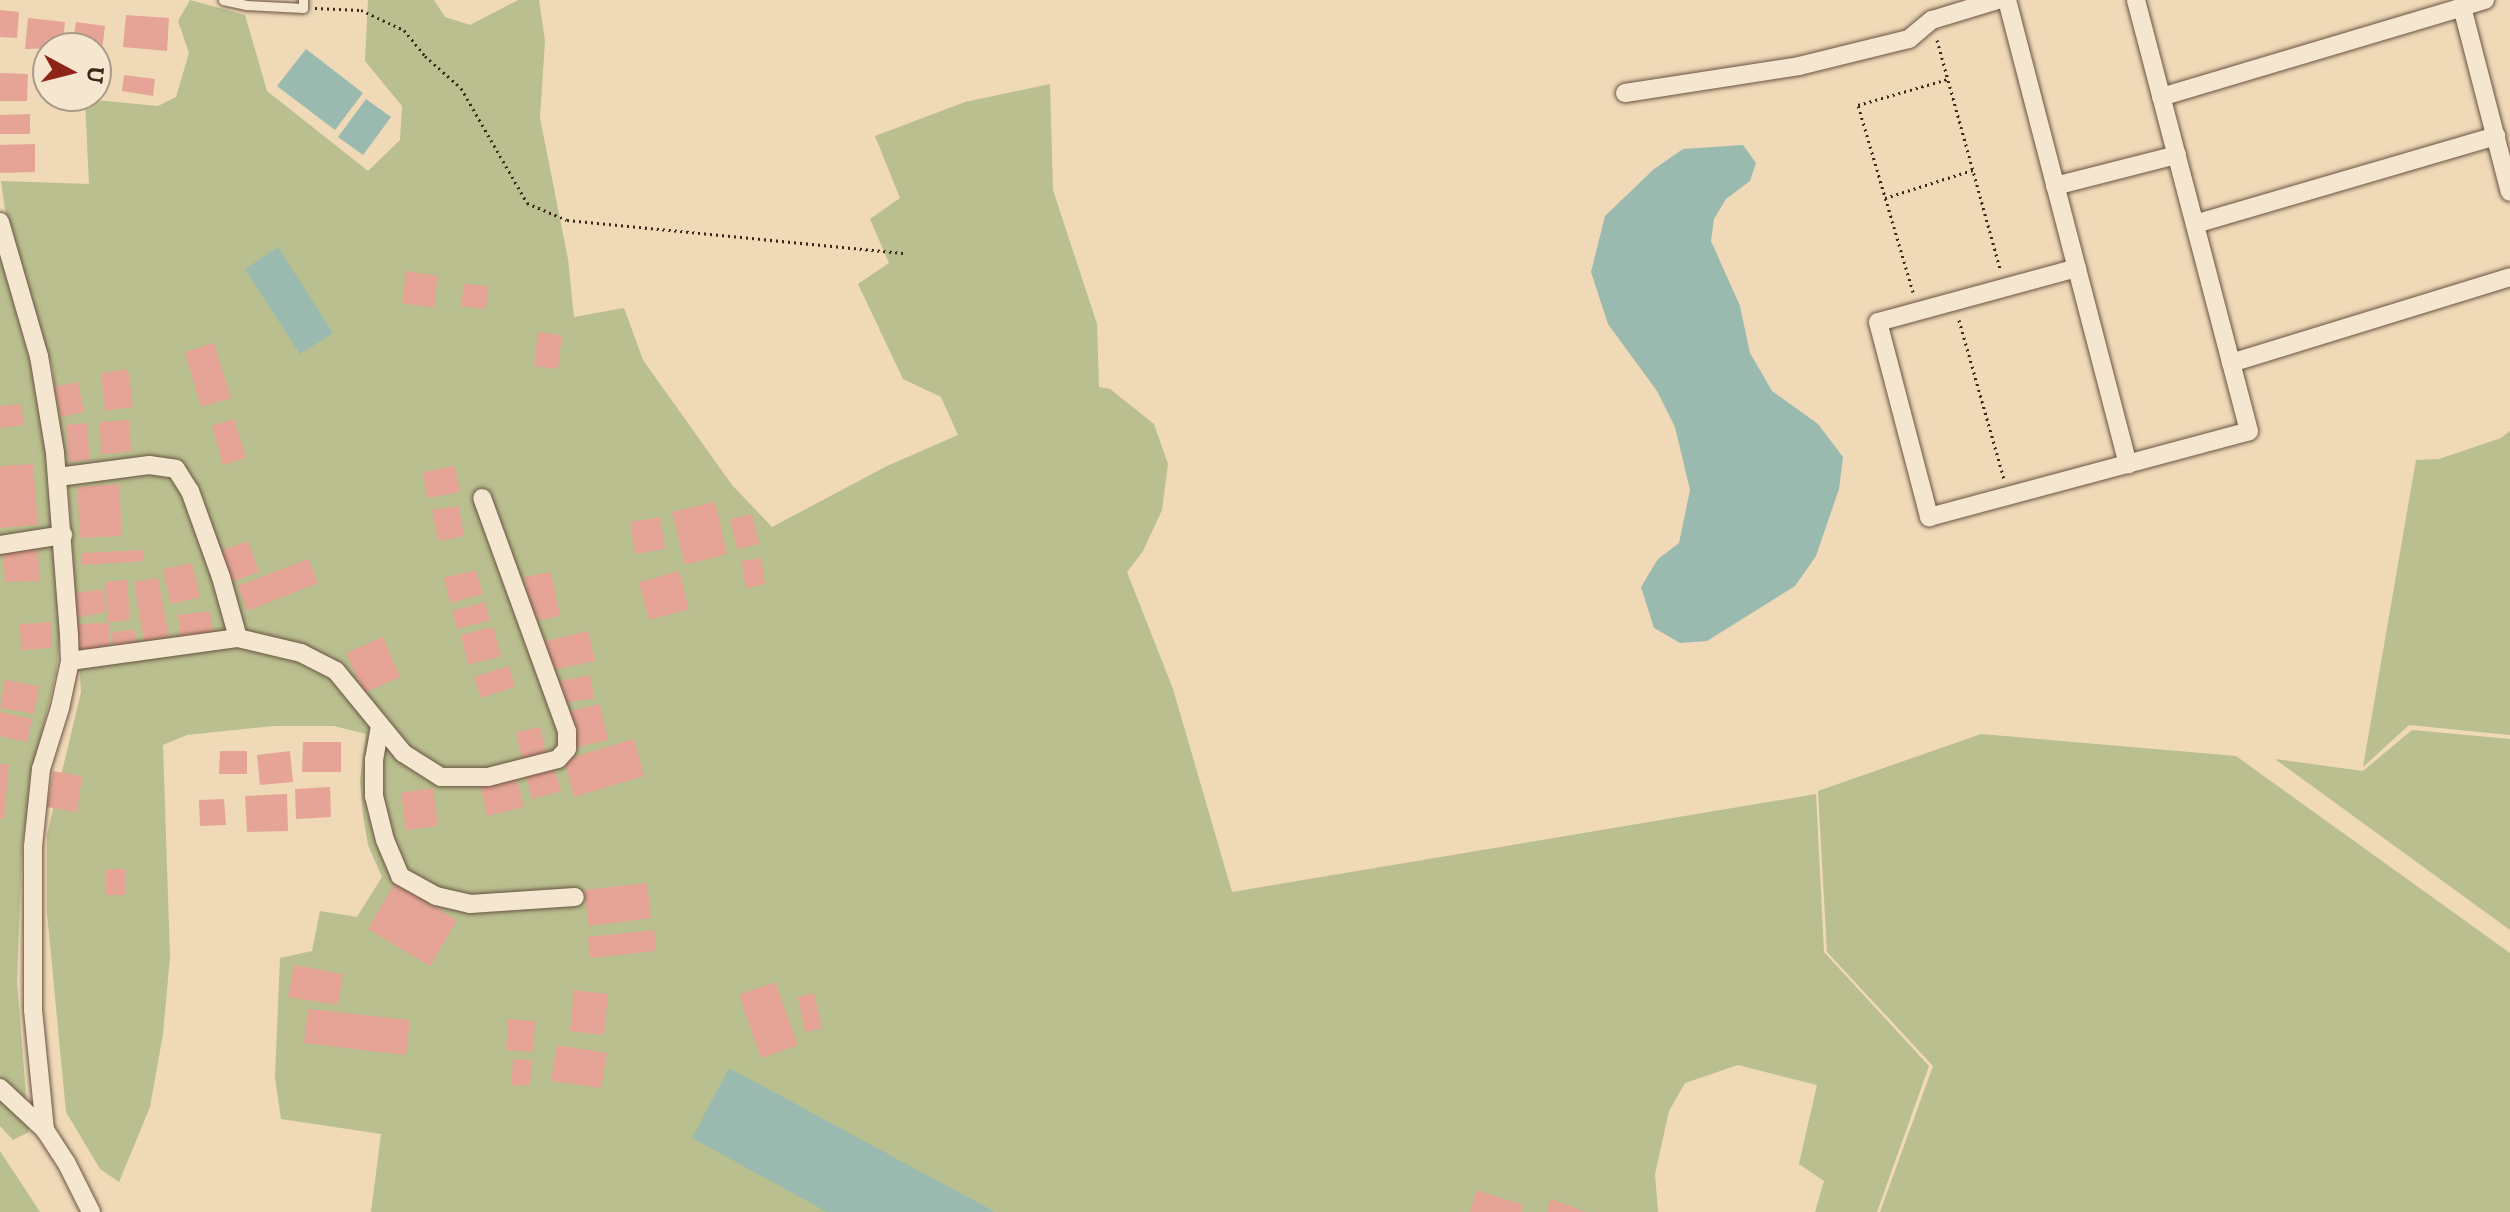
<!DOCTYPE html>
<html>
<head>
<meta charset="utf-8">
<style>
	body { margin:0 }
	#map { position:relative; width:2510px; height:1212px; overflow:hidden; background:#efd9b7; font-family:"IM FELL DW Pica",serif }
	div>[style] { position:absolute }
	[style*='--x'] { left:calc(var(--x)*1px); top:calc(var(--y)*1px); width:calc(var(--w)*1px); rotate:calc(var(--a)*1deg) }
	.green>* { inset:0; background:#b9bf8e }
	.water>* { inset:0; background:#9abab0 }
	.building>* { inset:0; background:#e5a495 }
	.path>* { height:3px; margin-top:-1.5px; transform-origin:0; background:repeating-linear-gradient(90deg,#3c271c 0 2px,transparent 0 6px) }
	.roads { filter:drop-shadow(0 0 2px #695443) drop-shadow(0 0 2px #695443) }
	.service>* { height:9px; margin:-4.5px; padding:0 4.5px; transform-origin:4.5px; border-radius:4.5px; background:#f5e6d0 }
	.minor>* { height:18px; margin:-9px; padding:0 9px; transform-origin:9px; border-radius:9px; background:#f5e6d0 }
	span { translate:-50% -50%; white-space:nowrap; text-align:center; line-height:1.15; -webkit-text-stroke:7px #f5e6d0; paint-order:stroke }
	.north { position:absolute; left:32px; top:32px; width:80px; height:80px; box-sizing:border-box; background:#f5e6d0; border:2px solid #ab9a88; border-radius:50%; rotate:97deg; font-size:22px; font-weight:700; line-height:32px; text-align:center; color:#3c271c }
	.north::after { content:''; display:block; margin:auto; width:28px; height:36px; background:#8f2418; clip-path:polygon(50% 0,100% 100%,50% 72%,0 100%) }
</style>
</head>
<body>
<div id="map">
	<div class="green">
		<i style="clip-path:polygon(190px 0,245px 15px,267px 91px,368px 171px,400px 140px,402px 106px,365px 61px,368px 0,434px 0,445px 17px,470px 25px,518px 0,539px 0,545px 41px,540px 118px,568px 259px,574px 317px,624px 308px,643px 360px,732px 485px,772px 527px,887px 466px,958px 435px,941px 397px,903px 379px,858px 284px,889px 263px,870px 219px,900px 198px,875px 136px,965px 102px,1050px 84px,1053px 190px,1097px 324px,1099px 387px,1110px 389px,1154px 424px,1168px 464px,1162px 510px,1143px 551px,1127px 572px,1173px 689px,1232px 892px,1816px 794px,1824px 952px,1929px 1066px,1877px 1212px,1815px 1212px,1824px 1181px,1799px 1164px,1817px 1085px,1738px 1065px,1685px 1083px,1669px 1111px,1655px 1174px,1658px 1212px,371px 1212px,381px 1134px,281px 1119px,275px 1077px,280px 958px,312px 951px,320px 911px,357px 917px,382px 877px,368px 845px,363px 815px,360px 781px,366px 734px,334px 726px,273px 726px,187px 735px,163px 745px,170px 957px,163px 1034px,150px 1107px,119px 1182px,100px 1169px,66px 1112px,47px 913px,47px 835px,81px 692px,69px 496px,52px 367px,9px 238px,1px 181px,89px 184px,85px 99px,158px 106px,176px 97px,189px 53px,178px 21px)"></i>
		<i style="clip-path:polygon(0 255px,34px 375px,45px 443px,61px 624px,56px 673px,35px 762px,22px 847px,17px 982px,29px 1132px,13px 1140px,0 1126px)"></i>
		<i style="clip-path:polygon(2510px 431px,2510px 735px,2409px 725px,2363px 767px,2416px 460px,2439px 459px,2501px 438px)"></i>
		<i style="clip-path:polygon(2412px 730px,2510px 739px,2510px 930px,2275px 759px,2363px 771px)"></i>
		<i style="clip-path:polygon(1981px 734px,2236px 756px,2510px 953px,2510px 1212px,1880px 1212px,1933px 1066px,1827px 952px,1818px 791px)"></i>
		<i style="clip-path:polygon(0 1151px,40px 1212px,0 1212px)"></i>
	</div>
	<div class="water">
		<i style="clip-path:polygon(306px 49px,363px 93px,335px 130px,277px 86px)"></i>
		<i style="clip-path:polygon(366px 99px,391px 117px,363px 155px,338px 137px)"></i>
		<i style="clip-path:polygon(1743px 145px,1756px 163px,1750px 181px,1726px 199px,1714px 219px,1711px 241px,1740px 306px,1750px 353px,1772px 391px,1818px 424px,1843px 457px,1839px 489px,1816px 556px,1795px 586px,1707px 641px,1680px 643px,1654px 628px,1641px 587px,1658px 559px,1679px 543px,1690px 490px,1675px 427px,1657px 391px,1608px 324px,1591px 272px,1605px 216px,1654px 169px,1683px 149px)"></i>
		<i style="clip-path:polygon(278px 247px,333px 333px,300px 354px,245px 269px)"></i>
		<i style="clip-path:polygon(729px 1068px,995px 1212px,827px 1212px,692px 1138px)"></i>
	</div>
	<div class="building">
		<i style="clip-path:polygon(0 10px,19px 12px,17px 38px,0 37px)"></i>
		<i style="clip-path:polygon(126px 15px,169px 18px,167px 51px,123px 47px)"></i>
		<i style="clip-path:polygon(28px 18px,65px 22px,62px 48px,25px 49px)"></i>
		<i style="clip-path:polygon(76px 22px,105px 26px,101px 59px,96px 59px,96px 48px,72px 48px)"></i>
		<i style="clip-path:polygon(0 73px,28px 74px,27px 101px,0 101px)"></i>
		<i style="clip-path:polygon(124px 75px,155px 79px,153px 96px,122px 91px)"></i>
		<i style="clip-path:polygon(30px 114px,30px 134px,0 134px,0 115px)"></i>
		<i style="clip-path:polygon(35px 144px,35px 172px,0 173px,0 145px)"></i>
		<i style="clip-path:polygon(406px 271px,438px 276px,434px 308px,402px 303px)"></i>
		<i style="clip-path:polygon(464px 284px,488px 286px,486px 309px,461px 306px)"></i>
		<i style="clip-path:polygon(538px 332px,562px 335px,558px 369px,534px 366px)"></i>
		<i style="clip-path:polygon(214px 343px,231px 398px,201px 407px,185px 352px)"></i>
		<i style="clip-path:polygon(128px 369px,133px 407px,105px 411px,101px 373px)"></i>
		<i style="clip-path:polygon(78px 382px,84px 412px,61px 417px,54px 387px)"></i>
		<i style="clip-path:polygon(21px 404px,24px 425px,0 428px,0 406px)"></i>
		<i style="clip-path:polygon(234px 419px,246px 458px,223px 465px,212px 426px)"></i>
		<i style="clip-path:polygon(129px 420px,131px 452px,102px 454px,99px 422px)"></i>
		<i style="clip-path:polygon(87px 423px,90px 460px,69px 462px,66px 425px)"></i>
		<i style="clip-path:polygon(33px 464px,38px 525px,0 528px,0 466px)"></i>
		<i style="clip-path:polygon(455px 466px,460px 492px,427px 498px,423px 472px)"></i>
		<i style="clip-path:polygon(119px 484px,122px 536px,80px 538px,77px 487px)"></i>
		<i style="clip-path:polygon(715px 502px,727px 554px,685px 565px,672px 512px)"></i>
		<i style="clip-path:polygon(459px 506px,464px 536px,438px 541px,432px 510px)"></i>
		<i style="clip-path:polygon(752px 514px,759px 544px,737px 549px,730px 519px)"></i>
		<i style="clip-path:polygon(660px 517px,665px 549px,635px 554px,630px 522px)"></i>
		<i style="clip-path:polygon(248px 541px,259px 572px,226px 584px,215px 553px)"></i>
		<i style="clip-path:polygon(38px 549px,39px 581px,5px 582px,3px 551px)"></i>
		<i style="clip-path:polygon(144px 550px,144px 561px,81px 565px,81px 553px)"></i>
		<i style="clip-path:polygon(761px 558px,765px 584px,746px 588px,741px 561px)"></i>
		<i style="clip-path:polygon(308px 559px,318px 583px,247px 611px,238px 586px)"></i>
		<i style="clip-path:polygon(192px 563px,200px 597px,171px 604px,163px 569px)"></i>
		<i style="clip-path:polygon(476px 570px,483px 594px,450px 603px,444px 578px)"></i>
		<i style="clip-path:polygon(679px 571px,689px 609px,649px 620px,639px 582px)"></i>
		<i style="clip-path:polygon(551px 572px,560px 616px,533px 621px,524px 577px)"></i>
		<i style="clip-path:polygon(158px 578px,169px 637px,144px 641px,134px 582px)"></i>
		<i style="clip-path:polygon(127px 580px,130px 620px,108px 622px,105px 582px)"></i>
		<i style="clip-path:polygon(102px 589px,106px 612px,75px 618px,71px 594px)"></i>
		<i style="clip-path:polygon(485px 602px,490px 620px,457px 629px,452px 611px)"></i>
		<i style="clip-path:polygon(210px 611px,213px 634px,181px 638px,178px 615px)"></i>
		<i style="clip-path:polygon(51px 622px,52px 648px,21px 650px,20px 624px)"></i>
		<i style="clip-path:polygon(109px 623px,109px 652px,77px 652px,76px 624px)"></i>
		<i style="clip-path:polygon(493px 627px,501px 656px,468px 665px,461px 635px)"></i>
		<i style="clip-path:polygon(135px 630px,136px 647px,113px 649px,112px 632px)"></i>
		<i style="clip-path:polygon(588px 631px,595px 661px,548px 671px,541px 642px)"></i>
		<i style="clip-path:polygon(383px 637px,400px 677px,364px 693px,346px 653px)"></i>
		<i style="clip-path:polygon(509px 666px,515px 687px,481px 698px,474px 677px)"></i>
		<i style="clip-path:polygon(590px 675px,594px 698px,558px 704px,554px 682px)"></i>
		<i style="clip-path:polygon(5px 680px,39px 686px,34px 714px,0 708px)"></i>
		<i style="clip-path:polygon(600px 704px,608px 740px,573px 748px,564px 712px)"></i>
		<i style="clip-path:polygon(0 712px,32px 719px,27px 742px,0 736px)"></i>
		<i style="clip-path:polygon(540px 727px,546px 753px,522px 759px,516px 732px)"></i>
		<i style="clip-path:polygon(634px 739px,644px 776px,574px 797px,564px 760px)"></i>
		<i style="clip-path:polygon(303px 742px,341px 742px,341px 772px,302px 772px)"></i>
		<i style="clip-path:polygon(220px 751px,247px 751px,247px 774px,219px 774px)"></i>
		<i style="clip-path:polygon(290px 751px,293px 782px,260px 785px,257px 755px)"></i>
		<i style="clip-path:polygon(0 764px,9px 764px,4px 819px,0 818px)"></i>
		<i style="clip-path:polygon(554px 767px,561px 791px,532px 799px,526px 775px)"></i>
		<i style="clip-path:polygon(53px 771px,82px 776px,77px 812px,47px 807px)"></i>
		<i style="clip-path:polygon(516px 776px,524px 807px,487px 816px,480px 785px)"></i>
		<i style="clip-path:polygon(330px 787px,331px 817px,296px 819px,295px 789px)"></i>
		<i style="clip-path:polygon(433px 788px,438px 826px,406px 830px,401px 793px)"></i>
		<i style="clip-path:polygon(287px 794px,288px 831px,247px 832px,245px 796px)"></i>
		<i style="clip-path:polygon(224px 799px,226px 825px,200px 826px,199px 800px)"></i>
		<i style="clip-path:polygon(106px 869px,125px 869px,125px 895px,106px 895px)"></i>
		<i style="clip-path:polygon(395px 883px,457px 920px,430px 966px,368px 929px)"></i>
		<i style="clip-path:polygon(647px 883px,651px 918px,589px 926px,584px 890px)"></i>
		<i style="clip-path:polygon(654px 930px,656px 951px,590px 958px,588px 937px)"></i>
		<i style="clip-path:polygon(294px 965px,343px 974px,338px 1005px,288px 997px)"></i>
		<i style="clip-path:polygon(775px 982px,798px 1045px,761px 1058px,739px 995px)"></i>
		<i style="clip-path:polygon(574px 990px,608px 994px,604px 1035px,570px 1031px)"></i>
		<i style="clip-path:polygon(814px 993px,822px 1028px,805px 1032px,798px 997px)"></i>
		<i style="clip-path:polygon(308px 1009px,410px 1020px,406px 1055px,304px 1043px)"></i>
		<i style="clip-path:polygon(508px 1019px,535px 1021px,533px 1052px,506px 1050px)"></i>
		<i style="clip-path:polygon(557px 1045px,607px 1053px,601px 1088px,551px 1081px)"></i>
		<i style="clip-path:polygon(513px 1059px,532px 1060px,530px 1086px,511px 1085px)"></i>
		<i style="clip-path:polygon(1476px 1190px,1523px 1205px,1521px 1212px,1470px 1212px)"></i>
		<i style="clip-path:polygon(1551px 1199px,1586px 1212px,1547px 1212px)"></i>
	</div>
	<div class="path">
		<i style="--x:315;--y:8;--w:46;--a:2.5"></i>
		<i style="--x:361;--y:10;--w:47;--a:24.9"></i>
		<i style="--x:404;--y:30;--w:33;--a:51"></i>
		<i style="--x:425;--y:56;--w:48;--a:41.6"></i>
		<i style="--x:461;--y:88;--w:133;--a:60.1"></i>
		<i style="--x:527;--y:203;--w:43;--a:23"></i>
		<i style="--x:567;--y:220;--w:340;--a:5.6"></i>
		<i style="--x:1937;--y:40;--w:237;--a:74.6"></i>
		<i style="--x:1885;--y:198;--w:92;--a:-17.7"></i>
		<i style="--x:1913;--y:292;--w:195;--a:-106.4"></i>
		<i style="--x:1858;--y:105;--w:94;--a:-16.1"></i>
		<i style="--x:1959;--y:320;--w:165;--a:74.2"></i>
	</div>
	<div class="roads">
		<div class="service">
			<i style="--x:223;--y:0;--w:24;--a:12"></i>
			<i style="--x:246;--y:5;--w:57;--a:3"></i>
			<i style="--x:303;--y:8;--w:8;--a:-90"></i>
		</div>
		<div class="minor">
			<i style="--x:2007;--y:0;--w:480;--a:75.4"></i>
			<i style="--x:2462;--y:7;--w:24;--a:-17"></i>
			<i style="--x:1625;--y:93;--w:176;--a:-8.8"></i>
			<i style="--x:1799;--y:66;--w:113;--a:-13.8"></i>
			<i style="--x:1909;--y:39;--w:30;--a:-40"></i>
			<i style="--x:1932;--y:20;--w:69;--a:-16.9"></i>
			<i style="--x:2161;--y:97;--w:314;--a:-16.6"></i>
			<i style="--x:2462;--y:7;--w:191;--a:75.5"></i>
			<i style="--x:2055;--y:186;--w:126;--a:-14.3"></i>
			<i style="--x:0;--y:222;--w:140;--a:73.8"></i>
			<i style="--x:39;--y:356;--w:98;--a:80.6"></i>
			<i style="--x:55;--y:453;--w:183;--a:85.6"></i>
			<i style="--x:69;--y:635;--w:26;--a:88"></i>
			<i style="--x:70;--y:661;--w:48;--a:102"></i>
			<i style="--x:60;--y:708;--w:64;--a:107.3"></i>
			<i style="--x:41;--y:769;--w:78;--a:95.9"></i>
			<i style="--x:33;--y:847;--w:163;--a:90"></i>
			<i style="--x:33;--y:1010;--w:121;--a:84.3"></i>
			<i style="--x:2195;--y:224;--w:314;--a:-16.3"></i>
			<i style="--x:2077;--y:268;--w:206;--a:164.8"></i>
			<i style="--x:1878;--y:322;--w:202;--a:75.3"></i>
			<i style="--x:1929;--y:517;--w:331;--a:-15"></i>
			<i style="--x:2249;--y:431;--w:446;--a:-104.7"></i>
			<i style="--x:2231;--y:363;--w:292;--a:-17.1"></i>
			<i style="--x:58;--y:477;--w:92;--a:-7.5"></i>
			<i style="--x:149;--y:465;--w:27;--a:8"></i>
			<i style="--x:176;--y:469;--w:26;--a:58"></i>
			<i style="--x:190;--y:491;--w:91;--a:70.2"></i>
			<i style="--x:221;--y:577;--w:63;--a:74.4"></i>
			<i style="--x:0;--y:545;--w:64;--a:-9"></i>
			<i style="--x:70;--y:661;--w:170;--a:-7.8"></i>
			<i style="--x:238;--y:638;--w:65;--a:13.4"></i>
			<i style="--x:301;--y:653;--w:39;--a:27"></i>
			<i style="--x:336;--y:671;--w:106;--a:50.7"></i>
			<i style="--x:403;--y:753;--w:45;--a:32.3"></i>
			<i style="--x:441;--y:777;--w:47;--a:0"></i>
			<i style="--x:488;--y:777;--w:72;--a:-14.4"></i>
			<i style="--x:558;--y:759;--w:13;--a:-48"></i>
			<i style="--x:567;--y:749;--w:18;--a:-90"></i>
			<i style="--x:567;--y:731;--w:248;--a:-110"></i>
			<i style="--x:380;--y:726;--w:34;--a:100"></i>
			<i style="--x:374;--y:759;--w:37;--a:90"></i>
			<i style="--x:374;--y:796;--w:45;--a:76"></i>
			<i style="--x:385;--y:840;--w:39;--a:67"></i>
			<i style="--x:400;--y:876;--w:41;--a:29.1"></i>
			<i style="--x:436;--y:896;--w:35;--a:13"></i>
			<i style="--x:470;--y:904;--w:105;--a:-3.8"></i>
			<i style="--x:0;--y:1088;--w:62;--a:43"></i>
			<i style="--x:45;--y:1130;--w:38;--a:57"></i>
			<i style="--x:66;--y:1162;--w:56;--a:63.4"></i>
		</div>
	</div>
	<div class="north">U</div>
</div>
</body>
</html>
